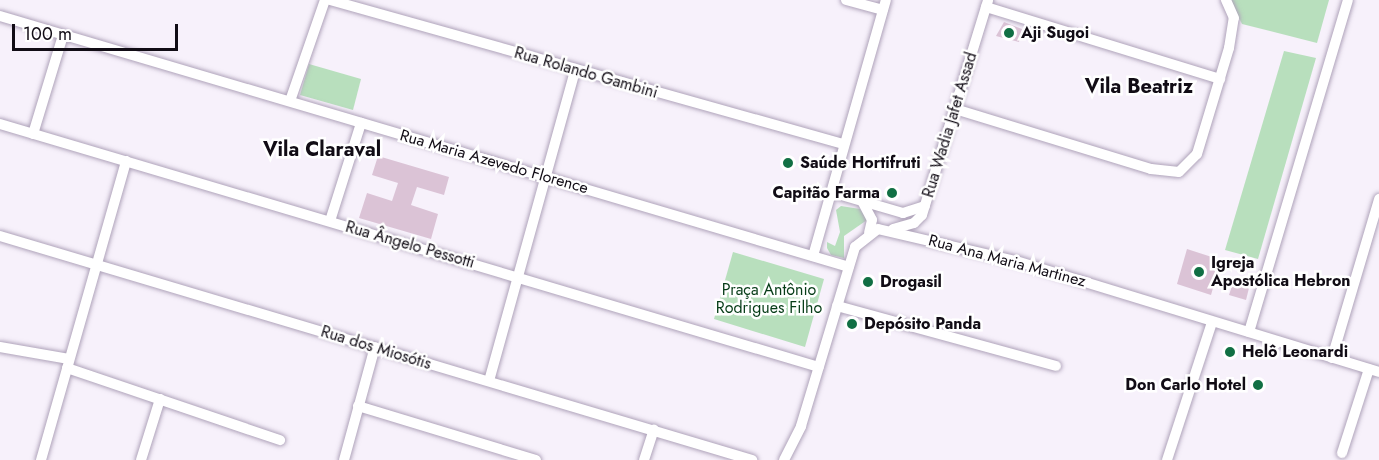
<!DOCTYPE html>
<html>
<head>
<meta charset="utf-8">
<style>
	body { margin:0 }
	#map { position:relative; width:1379px; height:460px; overflow:hidden; background:#f7f1fb; font-family:Jost,sans-serif }
	div>[style] { position:absolute }
	[style*='--x'] { left:calc(var(--x)*1px); top:calc(var(--y)*1px); width:calc(var(--w)*1px); rotate:calc(var(--a)*1deg) }
	.green>* { inset:0; background:#b8dfbd }
	.building>* { inset:0; background:#dbc3d6 }
	.roads { filter:drop-shadow(0 0 2px #afa3ba) drop-shadow(0 0 2px #afa3ba) }
	.minor>* { height:10px; margin:-5px; padding:0 5px; transform-origin:5px; border-radius:5px; background:#fff }
	.dots>* { width:16px; height:16px; translate:-50% -50%; box-sizing:border-box; border:3px solid #fff; border-radius:50% }
	span { translate:-50% -50%; white-space:nowrap; text-align:center; line-height:1.15; -webkit-text-stroke:5px #fff; paint-order:stroke }
	.poi-label { font-size:16px; color:#110c15; font-weight:700 }
	.left { translate:0 -50%; text-align:left }
	.right { translate:-100% -50%; text-align:right }
	.street-label { font-size:16px; color:#110c15 }
	.park-label { font-size:16px; color:#063c17 }
	.quarter-label { font-size:20px; color:#110c15; font-weight:700 }
	.scale { position:absolute; left:12px; top:24px; width:166px; height:27px; box-sizing:border-box; border:3px solid #110c15; border-top:0; padding-left:8px; font-size:18px; line-height:21px; white-space:nowrap; color:#110c15; -webkit-text-stroke:4px #fff; paint-order:stroke }
</style>
</head>
<body>
<div id="map">
	<div class="green">
		<i style="clip-path:polygon(1230px 0,1329px 0,1317px 43px,1242px 24px)"></i>
		<i style="clip-path:polygon(1284px 51px,1316px 58px,1258px 259px,1225px 250px)"></i>
		<i style="clip-path:polygon(309px 64px,361px 79px,353px 110px,300px 95px)"></i>
		<i style="clip-path:polygon(841px 206px,860px 209px,867px 220px,844px 236px,844px 258px,831px 255px,827px 248px,827px 242px,835px 246px,840px 232px,836px 210px)"></i>
		<i style="clip-path:polygon(733px 252px,824px 279px,805px 347px,714px 319px)"></i>
	</div>
	<div class="building">
		<i style="clip-path:polygon(1004px 22px,1022px 29px,1019px 42px,996px 36px)"></i>
		<i style="clip-path:polygon(378px 156px,449px 177px,444px 195px,417px 187px,411px 205px,438px 214px,431px 239px,359px 218px,367px 193px,392px 201px,398px 183px,372px 175px)"></i>
		<i style="clip-path:polygon(1187px 249px,1221px 260px,1211px 295px,1177px 284px)"></i>
		<i style="clip-path:polygon(1233px 283px,1249px 288px,1246px 300px,1229px 295px)"></i>
	</div>
	<div class="roads">
		<div class="minor">
			<i style="--x:330;--y:0;--w:533;--a:15.68"></i>
			<i style="--x:846;--y:0;--w:38;--a:15"></i>
			<i style="--x:986;--y:7;--w:245;--a:17.1"></i>
			<i style="--x:0;--y:16;--w:885;--a:16.47"></i>
			<i style="--x:290;--y:101;--w:107;--a:-70.9"></i>
			<i style="--x:955;--y:109;--w:205;--a:17"></i>
			<i style="--x:1151;--y:169;--w:28;--a:6"></i>
			<i style="--x:1179;--y:172;--w:25;--a:-45"></i>
			<i style="--x:1197;--y:154;--w:111;--a:-73.2"></i>
			<i style="--x:1229;--y:48;--w:30;--a:-81"></i>
			<i style="--x:1234;--y:18;--w:20;--a:-114"></i>
			<i style="--x:0;--y:124;--w:854;--a:16.53"></i>
			<i style="--x:33;--y:134;--w:103;--a:-73.1"></i>
			<i style="--x:831;--y:192;--w:75;--a:16.3"></i>
			<i style="--x:903;--y:213;--w:23;--a:-18"></i>
			<i style="--x:862;--y:201;--w:21;--a:62"></i>
			<i style="--x:872;--y:220;--w:13;--a:103"></i>
			<i style="--x:330;--y:221;--w:103;--a:-72.4"></i>
			<i style="--x:893;--y:229;--w:22;--a:-16"></i>
			<i style="--x:914;--y:223;--w:11;--a:-45"></i>
			<i style="--x:922;--y:215;--w:225;--a:-72.9"></i>
			<i style="--x:0;--y:236;--w:785;--a:16.59"></i>
			<i style="--x:813;--y:256;--w:266;--a:-74.1"></i>
			<i style="--x:837;--y:306;--w:227;--a:15.3"></i>
			<i style="--x:1249;--y:332;--w:346;--a:-73.4"></i>
			<i style="--x:0;--y:347;--w:70;--a:9.9"></i>
			<i style="--x:1332;--y:358;--w:166;--a:-73.5"></i>
			<i style="--x:67;--y:368;--w:225;--a:18.7"></i>
			<i style="--x:489;--y:381;--w:323;--a:-74.5"></i>
			<i style="--x:358;--y:406;--w:186;--a:16.9"></i>
			<i style="--x:1342;--y:453;--w:88;--a:-72.2"></i>
			<i style="--x:41;--y:460;--w:311;--a:-74.1"></i>
			<i style="--x:141;--y:460;--w:64;--a:-72.7"></i>
			<i style="--x:344;--y:460;--w:117;--a:-74.7"></i>
			<i style="--x:644;--y:460;--w:32;--a:-72"></i>
			<i style="--x:784;--y:460;--w:38;--a:-63"></i>
			<i style="--x:801;--y:426;--w:187;--a:-73.2"></i>
			<i style="--x:855;--y:247;--w:29;--a:-38"></i>
			<i style="--x:878;--y:229;--w:142;--a:13.1"></i>
			<i style="--x:1016;--y:261;--w:380;--a:17"></i>
			<i style="--x:1167;--y:460;--w:145;--a:-71.9"></i>
		</div>
	</div>
	<div class="dots">
		<i style="left:1009px;top:33px;background:#116f44"></i>
		<i style="left:788px;top:163px;background:#116f44"></i>
		<i style="left:892px;top:193px;background:#116f44"></i>
		<i style="left:1199px;top:272px;background:#116f44"></i>
		<i style="left:868px;top:282px;background:#116f44"></i>
		<i style="left:852px;top:324px;background:#116f44"></i>
		<i style="left:1230px;top:352px;background:#116f44"></i>
		<i style="left:1258px;top:385px;background:#116f44"></i>
	</div>
	<div class="poi-label">
		<span class="left" style="left:1021px;top:33px">Aji Sugoi</span>
		<span class="left" style="left:800px;top:163px">Saúde Hortifruti</span>
		<span class="right" style="left:880px;top:193px">Capitão Farma</span>
		<span class="left" style="left:1211px;top:272px">Igreja<br>Apostólica Hebron</span>
		<span class="left" style="left:880px;top:282px">Drogasil</span>
		<span class="left" style="left:864px;top:324px">Depósito Panda</span>
		<span class="left" style="left:1242px;top:352px">Helô Leonardi</span>
		<span class="right" style="left:1246px;top:385px">Don Carlo Hotel</span>
	</div>
	<div class="street-label">
		<span style="left:586px;top:73px;rotate:16deg">Rua Rolando Gambini</span>
		<span style="left:950px;top:125px;rotate:-73deg">Rua Wadia Jafet Assad</span>
		<span style="left:494px;top:162px;rotate:16deg">Rua Maria Azevedo Florence</span>
		<span style="left:410px;top:245px;rotate:16deg">Rua Ângelo Pessotti</span>
		<span style="left:1007px;top:261px;rotate:15deg">Rua Ana Maria Martinez</span>
		<span style="left:376px;top:348px;rotate:17deg">Rua dos Miosótis</span>
	</div>
	<div class="park-label">
		<span style="left:769px;top:299px">Praça Antônio<br>Rodrigues Filho</span>
	</div>
	<div class="quarter-label">
		<span style="left:1139px;top:86px">Vila Beatriz</span>
		<span style="left:322px;top:149px">Vila Claraval</span>
	</div>
	<div class="scale">100 m</div>
</div>
</body>
</html>
